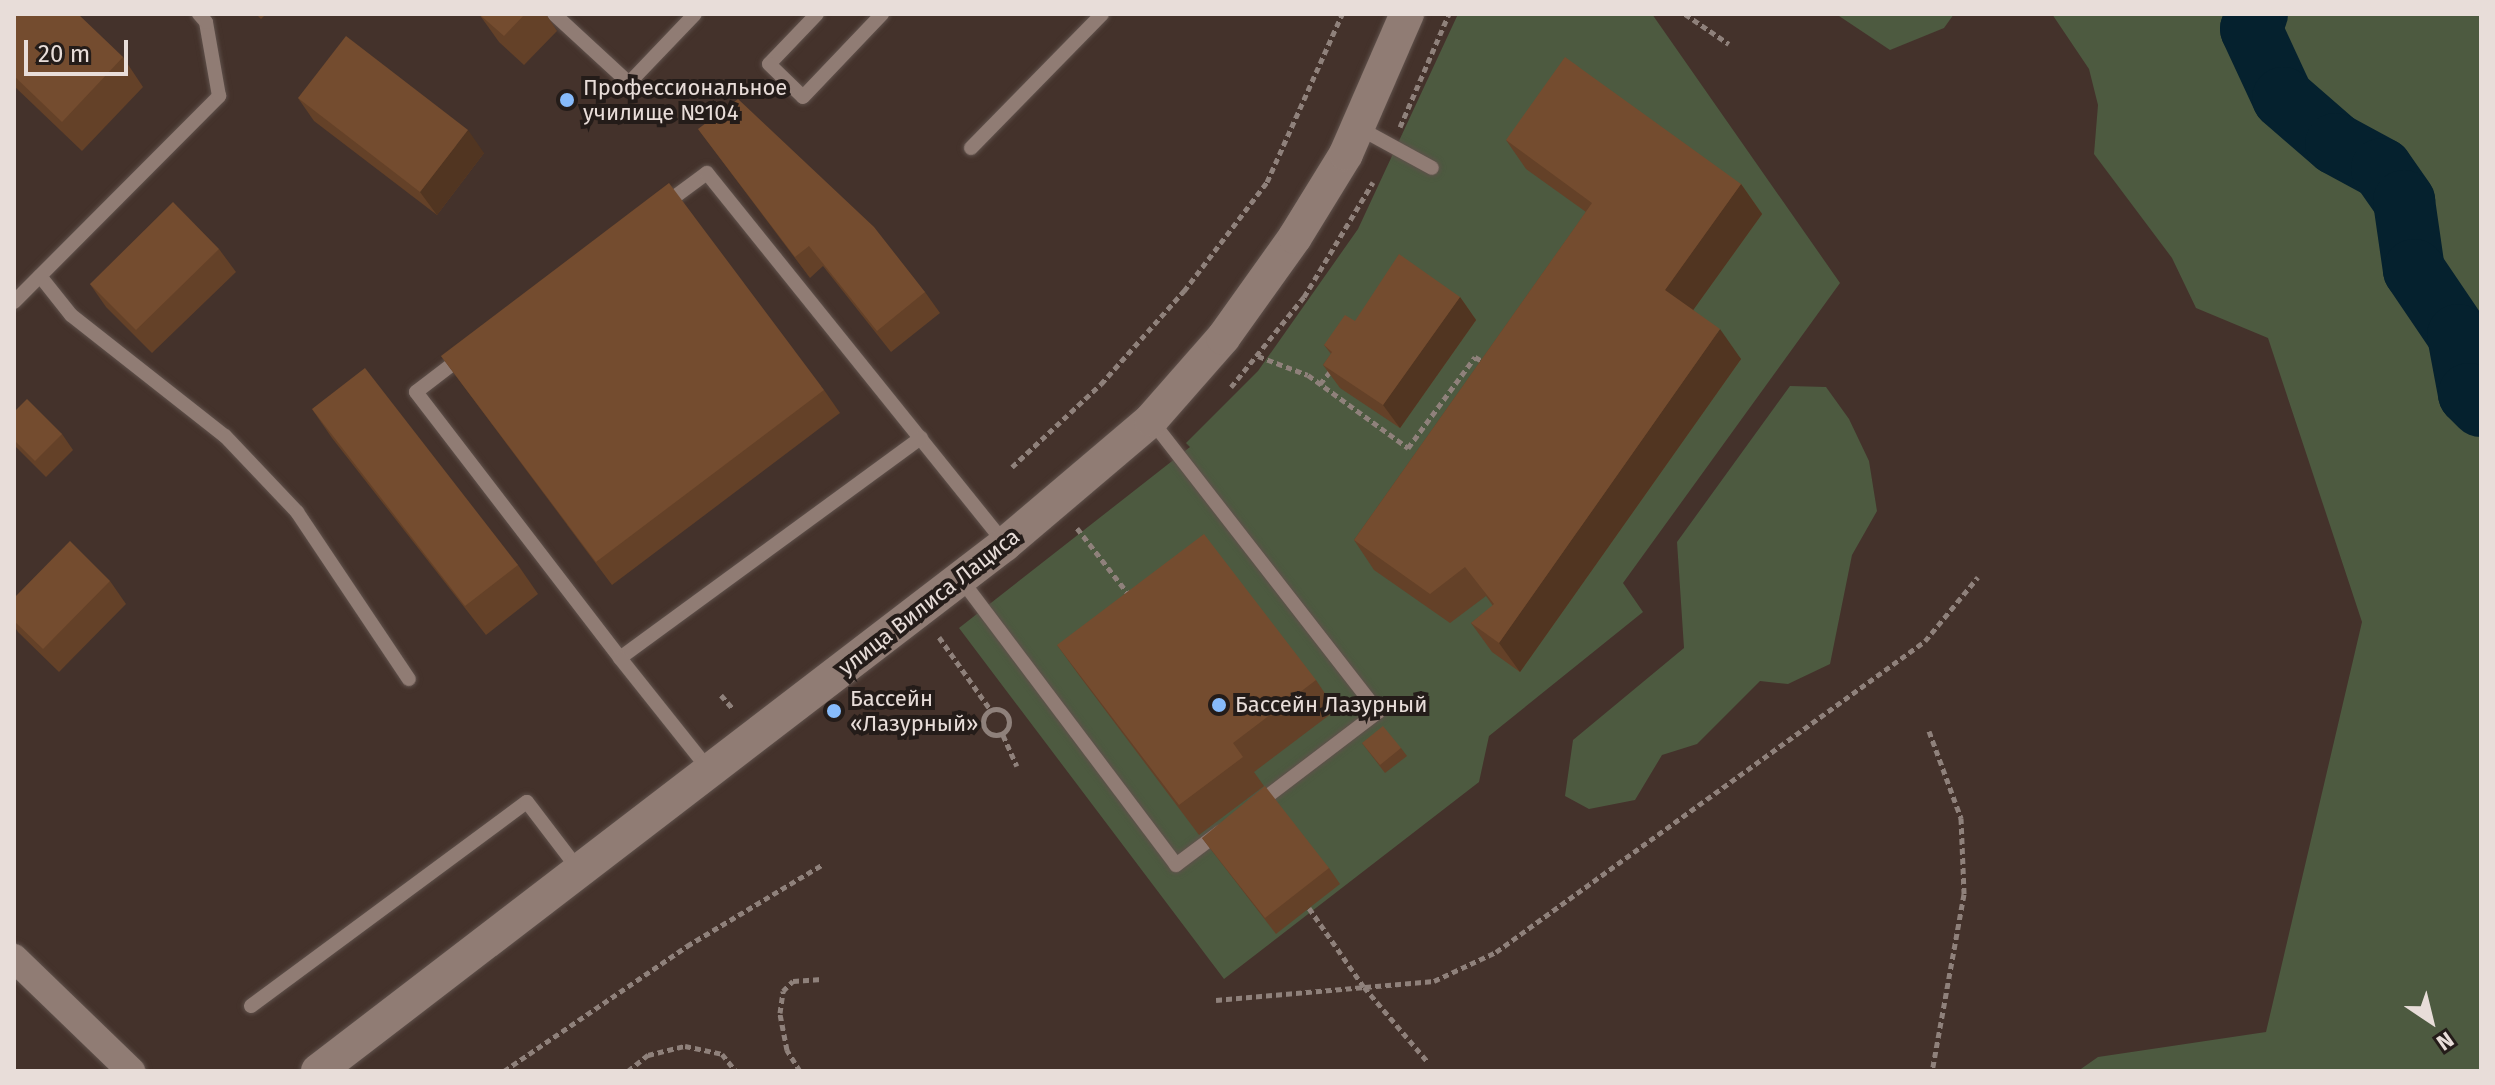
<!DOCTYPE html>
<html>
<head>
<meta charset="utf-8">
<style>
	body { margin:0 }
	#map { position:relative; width:2495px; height:1085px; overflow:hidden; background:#44322b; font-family:"Fira Sans",sans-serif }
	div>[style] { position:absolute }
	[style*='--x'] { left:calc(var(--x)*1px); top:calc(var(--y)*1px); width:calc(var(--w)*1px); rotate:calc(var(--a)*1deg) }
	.green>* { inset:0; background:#4d5a40 }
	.river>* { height:62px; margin:-31px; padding:0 31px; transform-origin:31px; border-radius:31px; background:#05212e }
	.path>* { height:5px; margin-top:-2.5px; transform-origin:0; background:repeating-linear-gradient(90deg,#8f817b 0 6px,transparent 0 10px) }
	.path>.ring { margin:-2.5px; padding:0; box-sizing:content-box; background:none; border:5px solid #8f817b; border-radius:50% }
	.roads { filter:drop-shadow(0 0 2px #5f514b) drop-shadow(0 0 2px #5f514b) }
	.service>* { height:14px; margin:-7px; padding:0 7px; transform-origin:7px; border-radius:7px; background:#907c74 }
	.minor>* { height:28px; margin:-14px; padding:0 14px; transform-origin:14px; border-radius:14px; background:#907c74 }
	.tertiary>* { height:34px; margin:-17px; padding:0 17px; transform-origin:17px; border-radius:17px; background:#907c74 }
	.wall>* { inset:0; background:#644128 }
	.shaded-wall>* { inset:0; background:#513521 }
	.building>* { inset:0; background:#744c2f }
	.dots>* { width:22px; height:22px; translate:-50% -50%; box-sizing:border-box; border:4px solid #241c19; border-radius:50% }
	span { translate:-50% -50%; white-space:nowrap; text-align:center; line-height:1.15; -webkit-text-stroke:8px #241c19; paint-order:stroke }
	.poi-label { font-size:22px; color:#e8ddd9 }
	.left { translate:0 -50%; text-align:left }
	.street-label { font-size:22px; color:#e8ddd9 }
	.frame { position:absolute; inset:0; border:16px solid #e8ddd9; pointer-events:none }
	.north { position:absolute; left:2391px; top:981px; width:80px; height:80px; -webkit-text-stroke:6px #241c19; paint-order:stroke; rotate:145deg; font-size:22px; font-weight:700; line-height:32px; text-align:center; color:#e8ddd9 }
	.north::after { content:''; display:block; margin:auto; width:28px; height:36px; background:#e8ddd9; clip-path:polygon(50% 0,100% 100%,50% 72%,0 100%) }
	.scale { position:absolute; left:24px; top:40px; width:104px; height:36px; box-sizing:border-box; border:4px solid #e8ddd9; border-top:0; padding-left:10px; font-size:24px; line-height:28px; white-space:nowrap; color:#e8ddd9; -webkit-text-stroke:6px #241c19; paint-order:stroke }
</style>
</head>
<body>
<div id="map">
	<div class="green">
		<i style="clip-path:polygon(1458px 14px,1652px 14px,1840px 283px,1623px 583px,1643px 612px,1489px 736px,1479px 782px,1224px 979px,959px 628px,1190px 447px,1186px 443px,1258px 371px,1358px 229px)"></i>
		<i style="clip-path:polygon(1836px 14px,1954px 14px,1944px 28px,1890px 50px)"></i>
		<i style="clip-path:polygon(2052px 14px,2481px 14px,2481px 1071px,2078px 1071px,2098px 1057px,2266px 1032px,2362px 622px,2268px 338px,2196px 308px,2172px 258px,2094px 154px,2098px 105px,2089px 69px)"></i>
		<i style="clip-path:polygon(1790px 386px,1826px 387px,1849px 419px,1869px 461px,1877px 511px,1852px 555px,1830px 664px,1788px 684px,1760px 681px,1697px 744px,1662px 755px,1635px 800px,1589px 809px,1565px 796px,1573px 740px,1684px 648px,1677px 542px)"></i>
	</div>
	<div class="river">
		<i style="--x:2257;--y:14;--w:16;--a:112"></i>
		<i style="--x:2251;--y:29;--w:76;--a:65.1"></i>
		<i style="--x:2283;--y:98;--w:70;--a:41"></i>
		<i style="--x:2336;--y:144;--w:52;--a:28.5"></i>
		<i style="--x:2382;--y:169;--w:39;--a:55"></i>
		<i style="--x:2404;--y:201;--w:70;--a:81.8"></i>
		<i style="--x:2414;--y:270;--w:78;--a:55.9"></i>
		<i style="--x:2458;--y:335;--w:60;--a:79.4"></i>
		<i style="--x:2469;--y:394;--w:17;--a:45"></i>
	</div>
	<div class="path">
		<i style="--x:1685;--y:14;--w:53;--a:34.3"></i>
		<i style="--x:1400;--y:127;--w:123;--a:-66.6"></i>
		<i style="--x:1258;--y:356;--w:53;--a:20.8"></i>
		<i style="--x:1308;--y:375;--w:124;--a:36.1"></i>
		<i style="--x:1408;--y:448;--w:113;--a:-53.6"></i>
		<i style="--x:1475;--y:357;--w:10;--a:29"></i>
		<i style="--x:1320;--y:384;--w:19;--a:-51"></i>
		<i style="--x:1231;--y:387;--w:116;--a:-51"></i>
		<i style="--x:1304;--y:297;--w:134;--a:-59"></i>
		<i style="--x:1012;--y:467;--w:122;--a:-43"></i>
		<i style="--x:1101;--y:384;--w:125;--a:-48.3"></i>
		<i style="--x:1184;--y:291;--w:137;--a:-52.7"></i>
		<i style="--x:1267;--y:182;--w:184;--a:-65.9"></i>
		<i style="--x:1077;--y:528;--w:86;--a:52.1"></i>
		<i style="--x:939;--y:637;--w:88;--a:54.7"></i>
		<i style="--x:721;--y:695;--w:18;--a:49"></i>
		<i class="ring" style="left:983px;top:709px;width:21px;height:21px"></i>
		<i style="--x:1929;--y:731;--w:93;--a:69.8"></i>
		<i style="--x:1961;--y:818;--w:76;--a:87.7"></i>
		<i style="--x:1964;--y:894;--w:180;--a:100.2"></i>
		<i style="--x:1003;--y:735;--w:34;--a:66"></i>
		<i style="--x:1309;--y:908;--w:96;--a:55.2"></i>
		<i style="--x:1364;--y:987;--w:97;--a:49.6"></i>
		<i style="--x:1216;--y:1000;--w:219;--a:-5"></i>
		<i style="--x:1434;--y:981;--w:68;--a:-25.1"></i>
		<i style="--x:1496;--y:952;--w:530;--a:-35.94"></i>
		<i style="--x:1925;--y:641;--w:83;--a:-50.4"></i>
		<i style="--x:504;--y:1071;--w:222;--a:-34.3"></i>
		<i style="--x:687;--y:946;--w:157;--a:-31"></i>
		<i style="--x:628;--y:1071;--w:26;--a:-39"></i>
		<i style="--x:648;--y:1055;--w:38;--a:-14"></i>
		<i style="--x:685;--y:1046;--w:38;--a:12"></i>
		<i style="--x:722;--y:1054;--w:22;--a:51"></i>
		<i style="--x:800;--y:1071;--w:25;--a:-122"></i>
		<i style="--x:787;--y:1050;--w:38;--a:-101"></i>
		<i style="--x:780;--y:1013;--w:22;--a:-82"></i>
		<i style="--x:783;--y:991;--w:14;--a:-45"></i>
		<i style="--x:793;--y:981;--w:29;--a:-4"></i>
	</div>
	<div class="roads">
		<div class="service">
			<i style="--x:554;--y:14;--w:102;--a:42.6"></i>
			<i style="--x:629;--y:83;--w:95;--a:-46.3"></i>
			<i style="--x:817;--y:14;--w:69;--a:133.8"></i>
			<i style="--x:769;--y:64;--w:47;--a:44.1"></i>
			<i style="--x:803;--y:97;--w:115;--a:-46.4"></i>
			<i style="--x:1359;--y:128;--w:83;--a:28.7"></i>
			<i style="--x:971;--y:148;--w:187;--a:-45.6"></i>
			<i style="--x:665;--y:204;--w:52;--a:-36.4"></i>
			<i style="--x:707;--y:173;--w:474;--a:51.2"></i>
			<i style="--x:40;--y:276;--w:50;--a:51.5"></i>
			<i style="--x:71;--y:315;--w:196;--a:38.2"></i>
			<i style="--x:225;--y:436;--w:105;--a:46.5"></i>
			<i style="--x:297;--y:512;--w:201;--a:56.2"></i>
			<i style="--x:14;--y:302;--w:291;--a:-45.1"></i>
			<i style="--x:219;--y:96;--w:75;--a:-100"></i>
			<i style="--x:206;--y:22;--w:11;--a:-131"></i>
			<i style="--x:463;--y:356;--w:59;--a:142.5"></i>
			<i style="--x:416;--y:392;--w:335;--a:52.5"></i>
			<i style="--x:620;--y:658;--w:373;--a:-36.2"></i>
			<i style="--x:1151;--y:420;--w:370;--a:52.1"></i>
			<i style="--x:1378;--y:712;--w:153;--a:142.7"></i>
			<i style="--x:960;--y:578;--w:359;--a:53"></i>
			<i style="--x:1176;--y:865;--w:55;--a:-36.9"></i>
			<i style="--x:620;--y:658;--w:143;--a:51.5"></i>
			<i style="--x:251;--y:1006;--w:343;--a:-36.5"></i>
			<i style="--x:527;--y:802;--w:89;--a:52.7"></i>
		</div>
		<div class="minor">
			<i style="--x:14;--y:958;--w:163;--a:44"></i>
		</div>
		<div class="tertiary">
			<i style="--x:318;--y:1071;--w:866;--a:-37.49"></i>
			<i style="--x:1005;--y:544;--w:192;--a:-40.3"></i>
			<i style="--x:1151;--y:420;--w:109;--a:-48.7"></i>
			<i style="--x:1223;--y:338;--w:124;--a:-54.5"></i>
			<i style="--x:1295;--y:237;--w:97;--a:-58.4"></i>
			<i style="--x:1346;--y:154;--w:153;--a:-66.5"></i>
		</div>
	</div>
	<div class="wall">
		<i style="clip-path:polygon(14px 14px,123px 57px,143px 87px,82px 151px,14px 86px)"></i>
		<i style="clip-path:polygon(256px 14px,266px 14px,261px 19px)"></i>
		<i style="clip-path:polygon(479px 14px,546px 14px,557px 31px,524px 65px,499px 42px)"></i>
		<i style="clip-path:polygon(298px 98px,484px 153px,437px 215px,314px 121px)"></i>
		<i style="clip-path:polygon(698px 129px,925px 292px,940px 313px,891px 352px,823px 266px,810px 278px)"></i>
		<i style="clip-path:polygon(1506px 140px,1741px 184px,1762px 214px,1693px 310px,1741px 359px,1520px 672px,1492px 652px,1471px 623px,1493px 606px,1486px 596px,1450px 623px,1374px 570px,1354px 540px,1586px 212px,1526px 169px)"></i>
		<i style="clip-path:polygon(219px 249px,236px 272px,152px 353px,106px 307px,90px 284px)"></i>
		<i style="clip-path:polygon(1460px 297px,1476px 320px,1400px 428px,1340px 388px,1323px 365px,1331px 354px,1324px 345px,1355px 321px)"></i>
		<i style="clip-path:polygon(441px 356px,824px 390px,840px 413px,612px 585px)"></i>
		<i style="clip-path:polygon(312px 409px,518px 565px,538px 594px,486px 635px,332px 438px)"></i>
		<i style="clip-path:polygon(14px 412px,62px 434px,73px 450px,46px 477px,14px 445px)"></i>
		<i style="clip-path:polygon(110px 581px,126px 604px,59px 672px,18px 632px,14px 626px,14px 598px)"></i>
		<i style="clip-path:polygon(1057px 645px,1316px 680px,1336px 710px,1254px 772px,1264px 786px,1199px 835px,1078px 674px)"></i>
		<i style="clip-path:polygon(1362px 743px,1401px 748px,1407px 756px,1385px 773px)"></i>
		<i style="clip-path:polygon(1202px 838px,1329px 868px,1340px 884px,1276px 934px)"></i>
	</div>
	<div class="shaded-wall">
		<i style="clip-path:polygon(468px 130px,484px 153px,437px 215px,420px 192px)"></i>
		<i style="clip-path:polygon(1741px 184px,1762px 214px,1686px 320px,1665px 290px)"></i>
		<i style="clip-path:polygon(1460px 297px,1476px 320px,1400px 428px,1383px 405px)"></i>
		<i style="clip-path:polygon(1720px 329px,1741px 359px,1520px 672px,1499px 643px)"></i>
	</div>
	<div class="building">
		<i style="clip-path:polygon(14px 14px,78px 14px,123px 57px,62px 122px,14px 76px)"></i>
		<i style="clip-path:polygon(479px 14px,525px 14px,504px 36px)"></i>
		<i style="clip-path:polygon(346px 36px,468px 130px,420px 192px,298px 98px)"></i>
		<i style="clip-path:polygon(1565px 57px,1741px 184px,1665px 290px,1720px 329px,1499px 643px,1471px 623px,1494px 604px,1465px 567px,1430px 594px,1354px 540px,1592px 203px,1506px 140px)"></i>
		<i style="clip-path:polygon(738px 99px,874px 227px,925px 292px,877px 331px,809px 246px,795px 257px,698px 129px)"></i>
		<i style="clip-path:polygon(669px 183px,824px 390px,596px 562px,441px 356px)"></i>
		<i style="clip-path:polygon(173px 202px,219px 249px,136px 330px,90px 284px)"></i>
		<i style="clip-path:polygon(1399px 254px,1460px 297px,1383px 405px,1323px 365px,1332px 352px,1324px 345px,1345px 315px,1355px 321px)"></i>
		<i style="clip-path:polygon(365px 368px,518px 565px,465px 606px,312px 409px)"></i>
		<i style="clip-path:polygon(27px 399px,62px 434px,35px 461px,14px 440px,14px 412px)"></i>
		<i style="clip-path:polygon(1204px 534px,1316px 680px,1233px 743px,1243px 757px,1179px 805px,1057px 645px)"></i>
		<i style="clip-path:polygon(70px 541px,110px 581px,43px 649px,14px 621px,14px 598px)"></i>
		<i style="clip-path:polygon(1383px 726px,1401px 748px,1380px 765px,1362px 743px)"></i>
		<i style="clip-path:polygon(1265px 786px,1329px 868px,1265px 918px,1202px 838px)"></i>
	</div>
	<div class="dots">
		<i style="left:567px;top:100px;background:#87bbfb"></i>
		<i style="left:1219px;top:705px;background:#87bbfb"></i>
		<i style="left:834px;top:711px;background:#87bbfb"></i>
	</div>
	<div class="poi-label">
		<span class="left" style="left:583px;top:100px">Профессиональное<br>училище №104</span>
		<span class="left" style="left:850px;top:711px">Бассейн<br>«Лазурный»</span>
		<span class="left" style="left:1235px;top:705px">Бассейн Лазурный</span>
	</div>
	<div class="street-label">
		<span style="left:929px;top:602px;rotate:-38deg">улица Вилиса Лациса</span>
	</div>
	<div class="frame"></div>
	<div class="north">N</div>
	<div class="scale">20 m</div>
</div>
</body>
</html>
